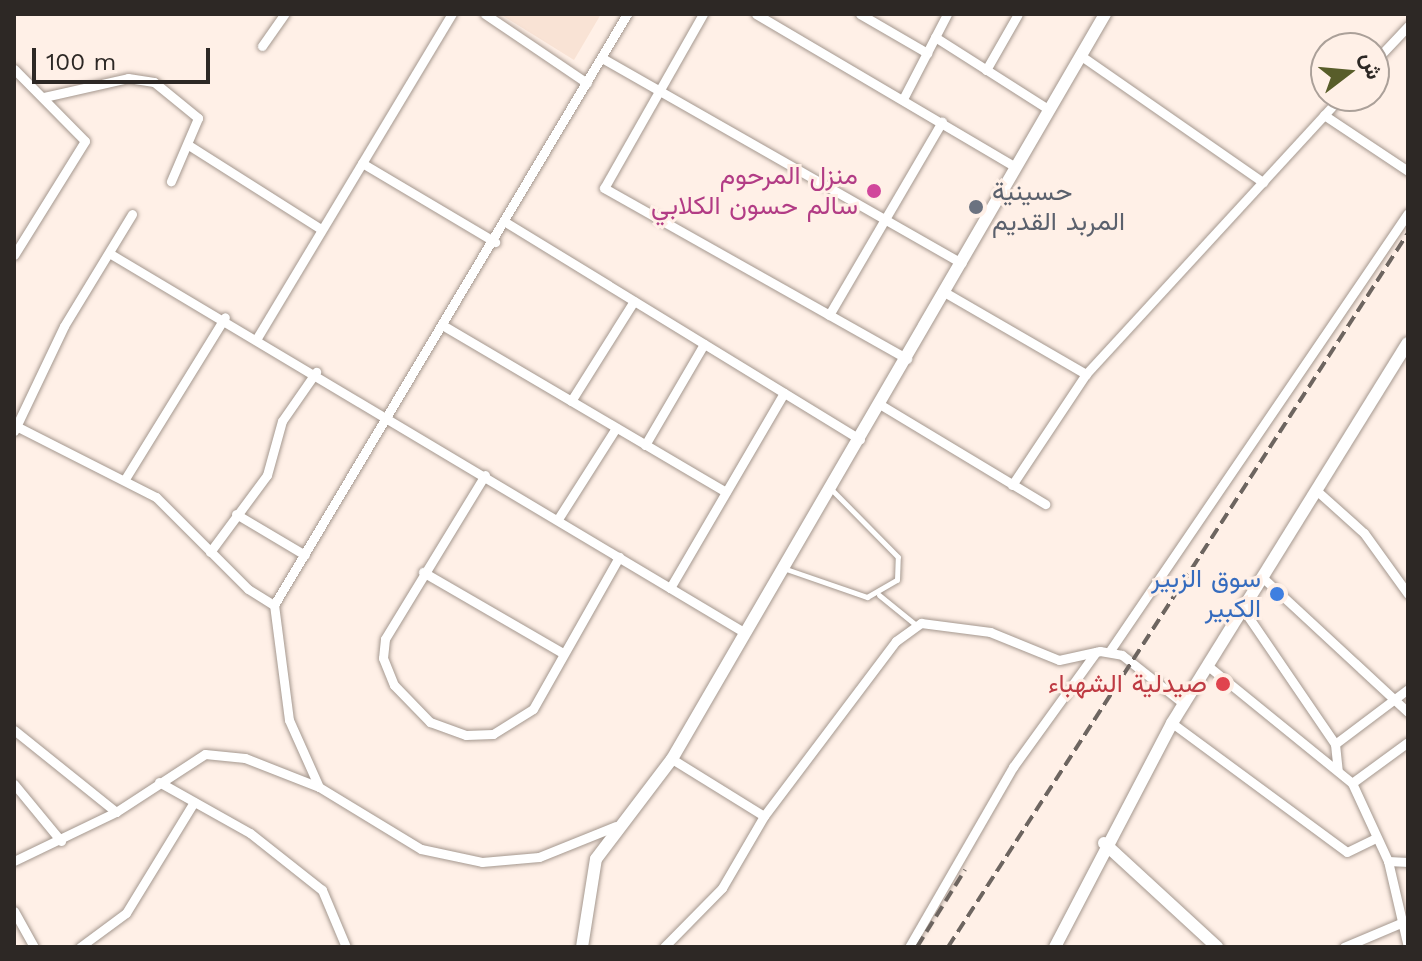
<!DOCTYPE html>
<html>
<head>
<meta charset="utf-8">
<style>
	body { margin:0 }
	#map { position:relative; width:1422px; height:961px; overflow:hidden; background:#fff0e7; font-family:"Work Sans",Vazirmatn,sans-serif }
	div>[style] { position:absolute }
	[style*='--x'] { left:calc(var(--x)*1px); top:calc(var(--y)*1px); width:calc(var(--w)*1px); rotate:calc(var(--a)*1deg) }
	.built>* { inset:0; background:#f9e3d5 }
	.roads { filter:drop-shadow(0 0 2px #a5988f) drop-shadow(0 0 2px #a5988f) }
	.service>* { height:5px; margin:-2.5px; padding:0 2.5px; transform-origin:2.5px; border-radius:2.5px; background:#fff }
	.minor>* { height:9px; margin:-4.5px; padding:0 4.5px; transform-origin:4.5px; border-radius:4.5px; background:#fff }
	.tertiary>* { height:12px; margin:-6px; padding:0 6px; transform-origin:6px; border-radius:6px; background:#fff }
	.rail>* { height:4px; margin-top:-2px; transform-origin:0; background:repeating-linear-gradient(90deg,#6d6560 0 12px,transparent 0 18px) }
	.dots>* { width:22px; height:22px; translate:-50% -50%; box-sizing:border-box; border:4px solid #fff0e7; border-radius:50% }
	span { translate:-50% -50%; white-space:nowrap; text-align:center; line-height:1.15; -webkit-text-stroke:6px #fff0e7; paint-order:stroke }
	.hotel-label { font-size:26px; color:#b23c85 }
	.right { translate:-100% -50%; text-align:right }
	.worship-label { font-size:26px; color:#5b616d }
	.left { translate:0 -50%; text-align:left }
	.shop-label { font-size:26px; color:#366cbe }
	.health-label { font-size:26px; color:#be3a42 }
	.frame { position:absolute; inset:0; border:16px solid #2d2825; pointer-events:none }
	.north { position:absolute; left:1310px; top:32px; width:80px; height:80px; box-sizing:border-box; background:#fff0e7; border:2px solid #aba099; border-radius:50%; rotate:74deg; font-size:22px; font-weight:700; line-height:32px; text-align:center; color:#2d2825 }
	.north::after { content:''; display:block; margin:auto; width:28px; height:36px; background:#585d2a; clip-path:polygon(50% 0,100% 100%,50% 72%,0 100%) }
	.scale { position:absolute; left:32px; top:48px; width:178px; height:36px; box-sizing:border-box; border:4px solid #2d2825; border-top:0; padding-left:10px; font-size:24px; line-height:28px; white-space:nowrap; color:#2d2825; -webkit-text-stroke:6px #fff0e7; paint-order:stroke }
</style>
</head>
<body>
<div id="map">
	<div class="built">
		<i style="clip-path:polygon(500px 14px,601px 14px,574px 60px)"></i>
	</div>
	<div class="roads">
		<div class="service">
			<i style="--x:786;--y:569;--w:86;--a:19.1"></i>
			<i style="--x:867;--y:597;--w:34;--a:-30"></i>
			<i style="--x:897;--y:580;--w:23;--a:-88"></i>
			<i style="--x:898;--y:557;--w:95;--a:-134.6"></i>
			<i style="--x:879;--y:595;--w:48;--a:39"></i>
		</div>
		<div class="minor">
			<i style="--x:485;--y:14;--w:123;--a:34.1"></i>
			<i style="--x:703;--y:14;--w:200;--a:119.6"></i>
			<i style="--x:604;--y:188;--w:348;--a:29.4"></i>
			<i style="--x:756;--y:14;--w:299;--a:30.5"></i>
			<i style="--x:860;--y:14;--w:78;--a:30.2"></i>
			<i style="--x:935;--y:37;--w:134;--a:32.5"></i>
			<i style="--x:262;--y:46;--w:39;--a:-55"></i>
			<i style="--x:1080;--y:55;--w:223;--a:34.8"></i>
			<i style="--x:602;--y:58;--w:414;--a:29.7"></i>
			<i style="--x:1374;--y:62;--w:50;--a:-46.6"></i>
			<i style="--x:14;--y:69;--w:101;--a:45.4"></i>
			<i style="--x:85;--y:141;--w:134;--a:121.9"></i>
			<i style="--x:986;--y:70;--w:64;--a:-60.3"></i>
			<i style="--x:44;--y:97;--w:86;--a:-12.7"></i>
			<i style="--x:128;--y:78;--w:26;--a:9"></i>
			<i style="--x:154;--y:82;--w:57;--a:39.3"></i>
			<i style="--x:198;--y:118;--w:69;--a:113.2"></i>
			<i style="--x:903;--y:99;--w:96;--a:-62.6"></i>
			<i style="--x:1324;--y:115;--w:101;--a:33.7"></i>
			<i style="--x:190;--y:146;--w:155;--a:32.4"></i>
			<i style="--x:362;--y:163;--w:155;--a:30.7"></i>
			<i style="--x:507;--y:223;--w:414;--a:31.5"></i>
			<i style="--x:109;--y:253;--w:737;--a:30.84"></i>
			<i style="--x:946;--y:293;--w:162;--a:30.1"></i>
			<i style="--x:829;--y:315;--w:224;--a:-59.7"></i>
			<i style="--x:444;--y:326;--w:327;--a:30.5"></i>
			<i style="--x:257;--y:338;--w:378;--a:-59"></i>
			<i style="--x:571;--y:401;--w:118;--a:-57.8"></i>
			<i style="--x:881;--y:405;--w:192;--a:31.1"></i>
			<i style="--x:14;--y:425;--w:159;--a:26.9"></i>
			<i style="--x:156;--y:497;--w:130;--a:45"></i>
			<i style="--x:248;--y:589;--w:31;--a:32"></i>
			<i style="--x:14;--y:431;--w:116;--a:-64.5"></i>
			<i style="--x:64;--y:326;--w:131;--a:-58.7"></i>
			<i style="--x:645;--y:445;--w:117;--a:-59.7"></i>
			<i style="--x:485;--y:475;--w:192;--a:121.4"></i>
			<i style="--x:385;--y:639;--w:19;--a:96"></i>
			<i style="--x:383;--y:658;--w:29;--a:68"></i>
			<i style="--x:394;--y:685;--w:52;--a:45.8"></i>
			<i style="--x:430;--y:722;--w:38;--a:20"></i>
			<i style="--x:466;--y:735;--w:27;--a:-2"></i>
			<i style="--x:493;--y:734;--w:47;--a:-32"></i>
			<i style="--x:533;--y:709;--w:175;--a:-60.5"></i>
			<i style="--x:125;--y:479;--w:190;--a:-58.3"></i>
			<i style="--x:1012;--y:485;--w:133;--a:-56.3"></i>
			<i style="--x:1086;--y:374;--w:378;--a:-47.4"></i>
			<i style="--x:1316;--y:490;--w:64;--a:41.9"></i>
			<i style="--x:1364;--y:533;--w:75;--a:54.2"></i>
			<i style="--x:236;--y:514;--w:80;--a:30.7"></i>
			<i style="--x:558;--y:519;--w:108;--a:-57.5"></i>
			<i style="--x:210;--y:552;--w:96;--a:-53.5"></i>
			<i style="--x:267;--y:475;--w:56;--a:-74.5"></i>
			<i style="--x:282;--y:421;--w:60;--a:-55.2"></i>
			<i style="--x:423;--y:572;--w:162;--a:30.1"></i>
			<i style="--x:1262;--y:577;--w:199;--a:42.8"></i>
			<i style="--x:670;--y:588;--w:226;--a:-59.7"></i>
			<i style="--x:1243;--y:609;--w:163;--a:55.7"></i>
			<i style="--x:1335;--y:744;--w:27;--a:84"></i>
			<i style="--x:1109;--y:652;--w:531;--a:-55.74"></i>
			<i style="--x:1208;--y:666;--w:186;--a:39.1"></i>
			<i style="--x:1352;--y:783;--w:86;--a:65.2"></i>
			<i style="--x:1388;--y:861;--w:88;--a:76.9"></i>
			<i style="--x:1172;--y:723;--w:217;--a:36.4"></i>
			<i style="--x:1347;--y:852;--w:32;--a:-26"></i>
			<i style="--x:14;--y:730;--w:131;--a:38.8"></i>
			<i style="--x:1335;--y:744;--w:91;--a:-37"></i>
			<i style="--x:672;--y:759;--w:108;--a:31.8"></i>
			<i style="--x:764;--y:816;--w:219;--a:-53"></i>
			<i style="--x:896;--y:641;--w:31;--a:-36"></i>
			<i style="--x:921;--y:623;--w:70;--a:7.4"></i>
			<i style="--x:990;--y:632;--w:74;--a:22.1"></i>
			<i style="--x:1059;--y:660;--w:42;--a:-12.4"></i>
			<i style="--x:1100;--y:651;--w:22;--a:10"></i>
			<i style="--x:1122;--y:655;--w:79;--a:38.3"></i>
			<i style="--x:159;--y:782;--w:104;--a:29.3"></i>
			<i style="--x:250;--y:833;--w:92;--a:38.4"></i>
			<i style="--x:322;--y:890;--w:62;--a:67.2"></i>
			<i style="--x:1352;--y:783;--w:69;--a:-36.2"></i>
			<i style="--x:14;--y:784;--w:74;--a:50.5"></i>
			<i style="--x:319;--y:787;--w:73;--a:-114.1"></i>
			<i style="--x:289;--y:720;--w:116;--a:-97.4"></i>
			<i style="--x:274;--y:605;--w:688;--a:-59.15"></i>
			<i style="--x:14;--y:861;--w:113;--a:-25.7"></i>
			<i style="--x:116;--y:812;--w:106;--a:-33.1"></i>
			<i style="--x:205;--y:754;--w:40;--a:5.7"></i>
			<i style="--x:245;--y:758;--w:79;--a:21.4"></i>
			<i style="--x:319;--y:787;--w:119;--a:31.3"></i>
			<i style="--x:421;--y:849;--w:62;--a:12"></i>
			<i style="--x:482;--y:862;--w:57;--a:-5"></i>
			<i style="--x:539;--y:857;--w:83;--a:-21.9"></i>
			<i style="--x:1388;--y:861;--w:20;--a:3"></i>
			<i style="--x:14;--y:911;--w:41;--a:60.9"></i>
			<i style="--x:80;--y:947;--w:57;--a:-36.5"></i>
			<i style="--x:126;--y:913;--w:130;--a:-58.5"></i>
			<i style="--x:664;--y:947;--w:83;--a:-45.5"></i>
			<i style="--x:722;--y:888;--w:83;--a:-59.7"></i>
			<i style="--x:909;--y:947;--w:208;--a:-60"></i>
			<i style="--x:1013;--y:767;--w:142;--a:-54.2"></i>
			<i style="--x:1344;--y:947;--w:69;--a:-22.9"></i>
		</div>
		<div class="tertiary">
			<i style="--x:1104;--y:843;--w:154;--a:42.6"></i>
			<i style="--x:582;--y:947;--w:89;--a:-81"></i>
			<i style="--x:596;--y:859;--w:126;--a:-52.8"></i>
			<i style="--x:672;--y:759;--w:862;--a:-59.83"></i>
			<i style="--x:1055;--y:947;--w:253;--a:-62.4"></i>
			<i style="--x:1172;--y:723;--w:447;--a:-58.2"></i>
		</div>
	</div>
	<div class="rail">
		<i style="--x:917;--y:947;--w:91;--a:-58.1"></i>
		<i style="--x:948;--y:947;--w:849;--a:-57.21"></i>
	</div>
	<div class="dots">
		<i style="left:874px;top:191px;background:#d1479c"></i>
		<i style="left:976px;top:207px;background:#6b7280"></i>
		<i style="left:1277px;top:594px;background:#3f7fe0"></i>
		<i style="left:1223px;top:684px;background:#e0444e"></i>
	</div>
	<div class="hotel-label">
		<span class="right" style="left:858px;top:191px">منزل المرحوم<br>سالم حسون الكلابي</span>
	</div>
	<div class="worship-label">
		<span class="left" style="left:992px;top:207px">حسينية<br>المربد القديم</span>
	</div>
	<div class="shop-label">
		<span class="right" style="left:1261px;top:594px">سوق الزبير<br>الكبير</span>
	</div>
	<div class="health-label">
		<span class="right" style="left:1207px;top:684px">صيدلية الشهباء</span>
	</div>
	<div class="frame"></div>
	<div class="north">ش</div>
	<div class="scale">100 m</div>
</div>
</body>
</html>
